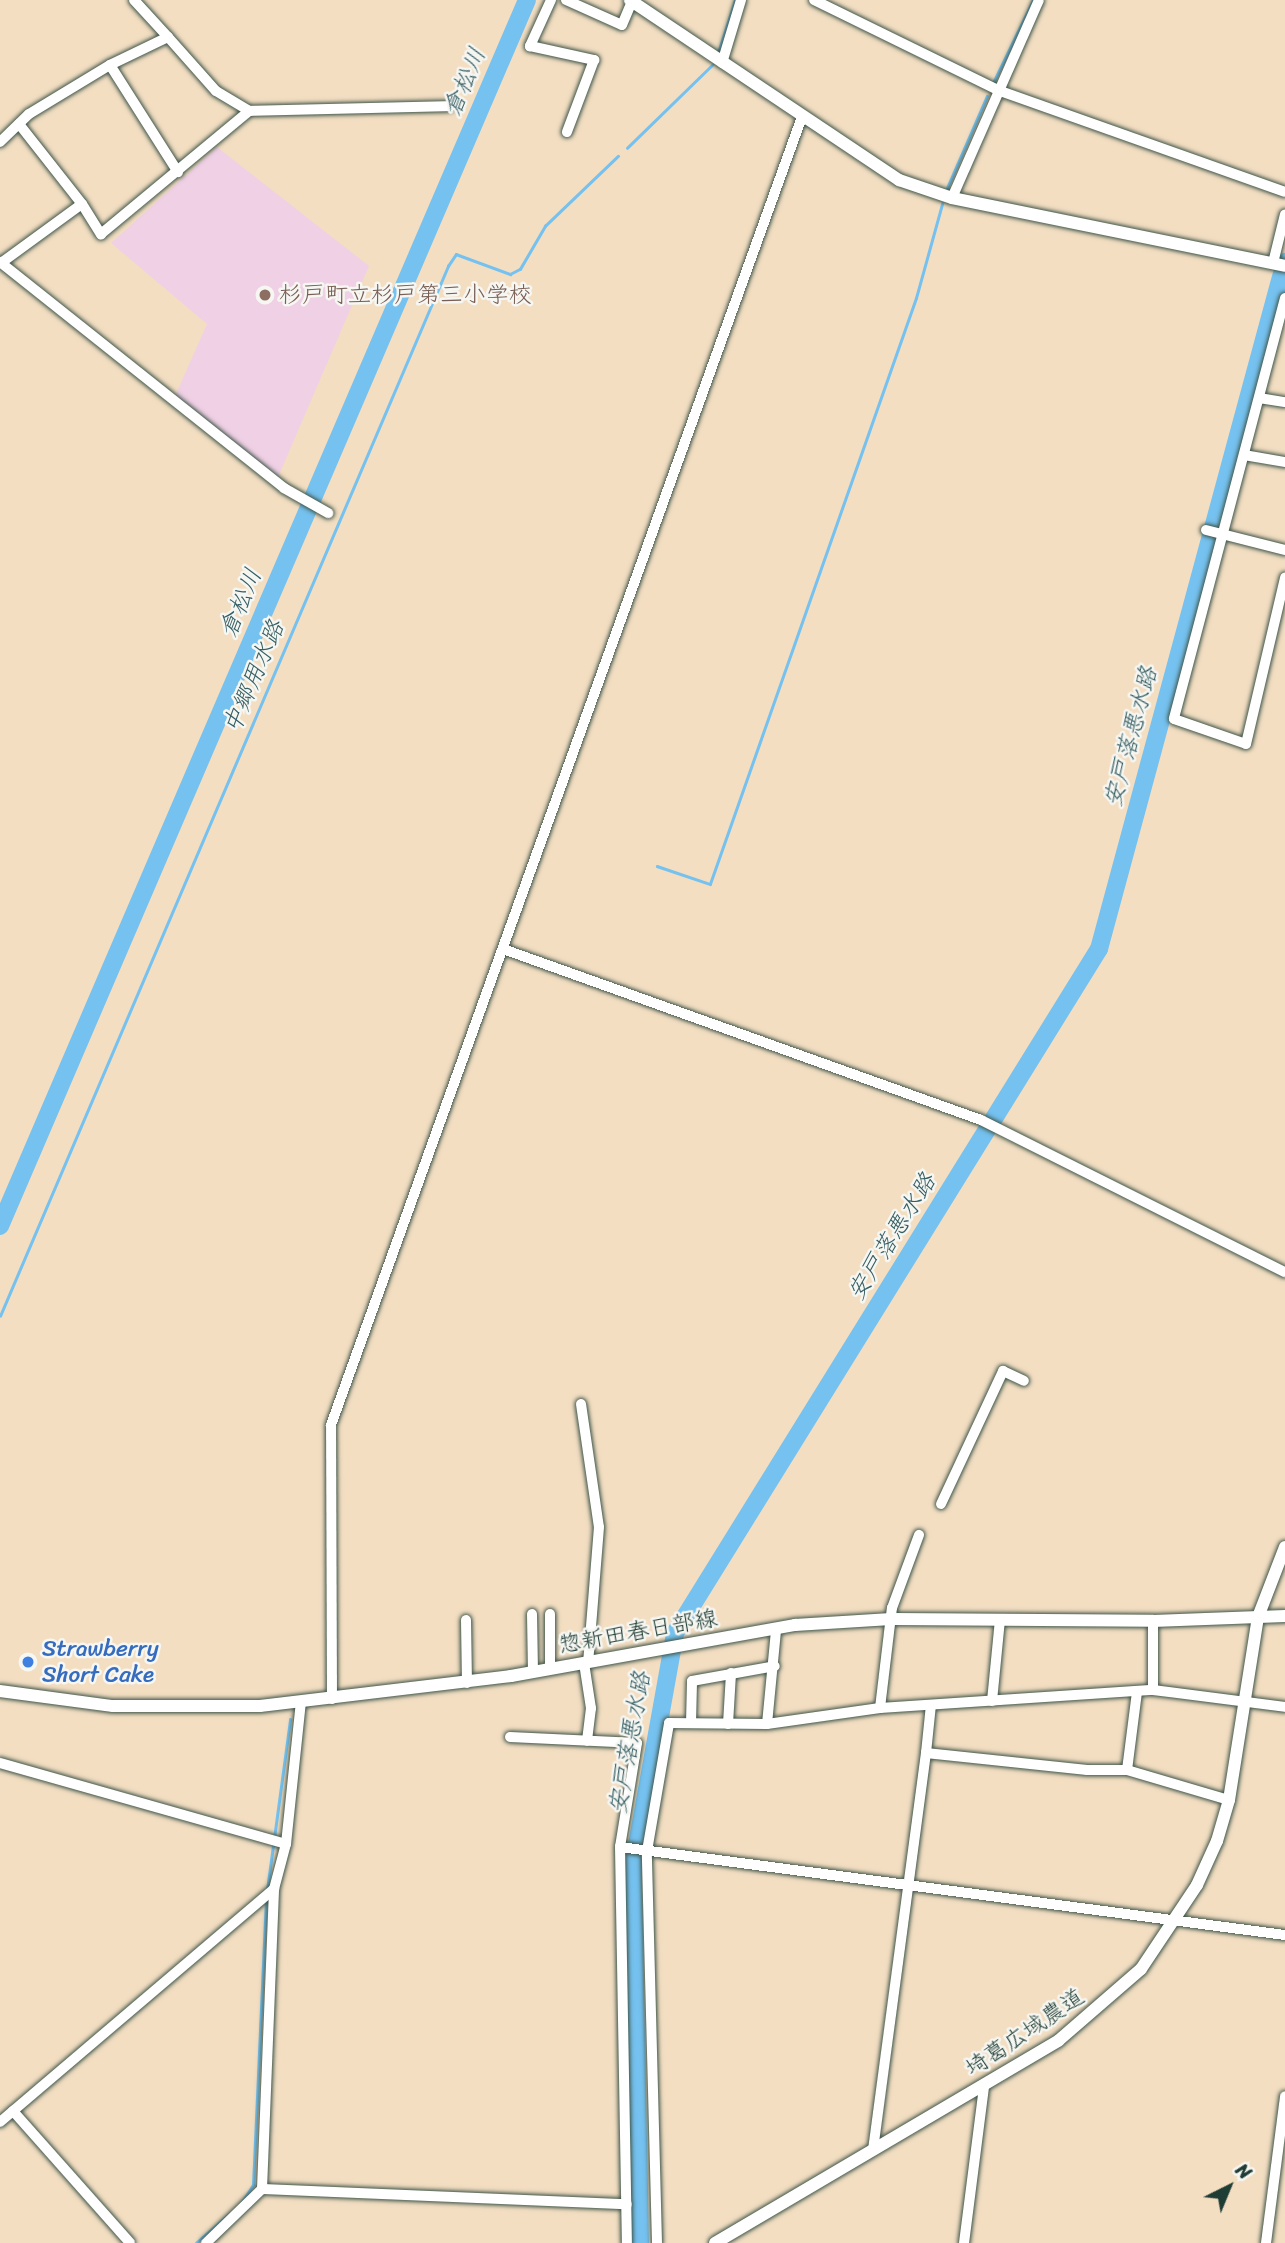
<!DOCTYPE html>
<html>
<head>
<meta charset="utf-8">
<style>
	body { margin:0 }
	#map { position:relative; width:1285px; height:2243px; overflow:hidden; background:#f3dec2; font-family:Sriracha,"Klee One",sans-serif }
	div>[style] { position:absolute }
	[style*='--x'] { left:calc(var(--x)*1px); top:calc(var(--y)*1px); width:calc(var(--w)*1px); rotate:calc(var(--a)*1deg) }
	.built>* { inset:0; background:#f0d0e5 }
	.stream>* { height:2.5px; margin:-1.25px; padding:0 1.25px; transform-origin:1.25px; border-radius:1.25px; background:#75c1ef }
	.river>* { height:18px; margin:-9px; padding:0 9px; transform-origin:9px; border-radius:9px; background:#75c1ef }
	.roads { filter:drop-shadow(0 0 2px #3f5549) drop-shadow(0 0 2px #3f5549) }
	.street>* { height:10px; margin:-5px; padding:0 5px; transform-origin:5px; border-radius:5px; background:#fff }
	.secondary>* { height:12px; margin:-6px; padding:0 6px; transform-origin:6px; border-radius:6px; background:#fff }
	.dots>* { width:19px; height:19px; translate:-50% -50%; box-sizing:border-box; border:4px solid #f6f6f2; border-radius:50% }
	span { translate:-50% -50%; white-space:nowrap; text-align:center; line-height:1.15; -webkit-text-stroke:5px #f6f6f2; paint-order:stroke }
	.education-label { font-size:23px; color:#785e54 }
	.left { translate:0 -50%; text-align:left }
	.street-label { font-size:23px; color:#1f3d34 }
	.shop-label { font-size:23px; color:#366cbe }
	.water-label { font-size:24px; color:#345e63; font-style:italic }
	.north { position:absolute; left:1194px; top:2152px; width:70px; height:70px; -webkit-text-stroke:5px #f6f6f2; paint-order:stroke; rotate:43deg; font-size:19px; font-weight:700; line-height:28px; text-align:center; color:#1f3d34 }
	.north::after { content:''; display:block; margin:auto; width:24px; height:32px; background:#1f3d34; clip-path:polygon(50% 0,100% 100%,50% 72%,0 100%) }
</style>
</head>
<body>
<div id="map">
	<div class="built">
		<i style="clip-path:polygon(217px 147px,369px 266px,278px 477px,175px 396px,207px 324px,111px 243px)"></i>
	</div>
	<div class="stream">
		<i style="--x:718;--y:53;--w:56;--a:-72.2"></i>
		<i style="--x:992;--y:85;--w:94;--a:-64.2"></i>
		<i style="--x:627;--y:148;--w:119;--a:-44.3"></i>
		<i style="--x:947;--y:188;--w:100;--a:-66.5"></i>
		<i style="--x:657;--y:866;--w:56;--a:18.8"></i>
		<i style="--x:710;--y:884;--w:621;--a:-70.63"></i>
		<i style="--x:916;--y:298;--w:98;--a:-74.5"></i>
		<i style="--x:0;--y:1316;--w:1142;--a:-66.89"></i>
		<i style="--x:448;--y:266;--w:14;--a:-56"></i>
		<i style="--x:456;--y:254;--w:58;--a:20.3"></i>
		<i style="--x:510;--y:274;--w:11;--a:-27"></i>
		<i style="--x:520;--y:269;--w:50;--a:-59.8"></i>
		<i style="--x:545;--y:226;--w:101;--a:-43.8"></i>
		<i style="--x:267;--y:1890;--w:172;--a:-82.3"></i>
		<i style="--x:240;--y:2205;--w:24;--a:-57"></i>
		<i style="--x:253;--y:2185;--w:285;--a:-87.4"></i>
		<i style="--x:196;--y:2243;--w:44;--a:-41.3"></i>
	</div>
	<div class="river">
		<i style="--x:0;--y:1226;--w:1334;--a:-66.74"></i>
		<i style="--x:640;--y:2243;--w:376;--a:-91.1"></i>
		<i style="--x:633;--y:1867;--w:238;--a:-79.8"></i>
		<i style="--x:675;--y:1633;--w:805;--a:-58.21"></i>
		<i style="--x:1099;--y:949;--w:712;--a:-74.85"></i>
	</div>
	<div class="roads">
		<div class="street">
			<i style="--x:134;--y:0;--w:50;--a:47.4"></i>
			<i style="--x:168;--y:37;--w:64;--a:154.2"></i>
			<i style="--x:110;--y:65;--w:127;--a:57.6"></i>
			<i style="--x:551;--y:0;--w:51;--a:114.5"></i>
			<i style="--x:530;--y:46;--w:66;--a:12.3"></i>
			<i style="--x:594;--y:60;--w:77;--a:110.6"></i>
			<i style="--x:566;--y:0;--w:61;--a:24.1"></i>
			<i style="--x:622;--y:25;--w:26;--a:-67"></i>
			<i style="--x:814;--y:0;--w:207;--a:26.1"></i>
			<i style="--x:1000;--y:91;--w:302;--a:19.5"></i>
			<i style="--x:168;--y:37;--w:72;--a:48.4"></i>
			<i style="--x:216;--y:91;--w:39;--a:31"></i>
			<i style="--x:722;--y:63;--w:66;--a:-73.2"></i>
			<i style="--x:19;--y:124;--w:102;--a:51.8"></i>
			<i style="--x:0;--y:142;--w:40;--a:-44"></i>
			<i style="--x:29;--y:114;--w:95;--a:-31.2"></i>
			<i style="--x:952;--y:198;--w:216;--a:-66.3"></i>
			<i style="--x:0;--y:262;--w:363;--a:38.5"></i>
			<i style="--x:284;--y:488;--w:51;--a:29.6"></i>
			<i style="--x:1;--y:263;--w:100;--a:-36.1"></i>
			<i style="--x:82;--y:204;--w:36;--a:58"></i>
			<i style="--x:101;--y:234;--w:192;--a:-39.7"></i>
			<i style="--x:249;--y:111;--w:201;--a:-1.4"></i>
			<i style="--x:1273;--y:263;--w:50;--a:-76.2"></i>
			<i style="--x:1285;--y:298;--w:435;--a:104.8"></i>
			<i style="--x:1174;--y:719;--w:76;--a:19.1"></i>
			<i style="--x:1246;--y:744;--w:171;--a:-76.8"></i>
			<i style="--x:1259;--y:398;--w:26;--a:9"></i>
			<i style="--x:1244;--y:455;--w:42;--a:9.7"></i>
			<i style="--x:1206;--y:530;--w:81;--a:14.2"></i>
			<i style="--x:503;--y:949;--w:508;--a:19.68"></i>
			<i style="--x:981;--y:1120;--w:340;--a:26.6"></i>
			<i style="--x:581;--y:1404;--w:124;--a:81.7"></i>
			<i style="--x:599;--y:1527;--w:136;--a:94.6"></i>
			<i style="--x:941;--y:1504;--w:147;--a:-65"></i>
			<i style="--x:1003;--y:1371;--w:23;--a:25"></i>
			<i style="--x:532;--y:1614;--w:58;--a:89"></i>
			<i style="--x:466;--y:1620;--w:63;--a:89.1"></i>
			<i style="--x:584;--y:1663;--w:46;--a:81.2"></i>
			<i style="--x:591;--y:1708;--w:33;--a:97"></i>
			<i style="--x:550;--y:1669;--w:55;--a:-90"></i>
			<i style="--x:1153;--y:1690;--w:69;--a:-90"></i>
			<i style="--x:332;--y:1699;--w:274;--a:-90.2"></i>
			<i style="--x:331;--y:1425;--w:1390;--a:-70.2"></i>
			<i style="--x:992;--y:1701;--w:81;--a:-84.4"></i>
			<i style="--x:880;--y:1708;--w:101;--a:-83.2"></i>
			<i style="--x:892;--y:1608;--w:78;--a:-69.7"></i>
			<i style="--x:691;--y:1723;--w:42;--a:-88.6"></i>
			<i style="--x:692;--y:1681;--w:84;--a:-10.2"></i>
			<i style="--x:728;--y:1724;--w:51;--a:-86.6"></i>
			<i style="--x:767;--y:1724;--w:94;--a:-84.5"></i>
			<i style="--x:510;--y:1737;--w:127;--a:2.7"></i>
			<i style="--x:637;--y:1743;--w:105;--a:99.3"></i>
			<i style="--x:620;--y:1847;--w:396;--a:89"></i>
			<i style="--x:926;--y:1753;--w:48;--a:-84.1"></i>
			<i style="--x:0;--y:1763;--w:297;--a:15.8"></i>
			<i style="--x:1127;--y:1770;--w:79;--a:-82.7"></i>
			<i style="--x:620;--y:1847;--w:671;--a:7.54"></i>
			<i style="--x:13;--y:2111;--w:176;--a:48.4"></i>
			<i style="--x:0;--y:2122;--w:360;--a:-40.4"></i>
			<i style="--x:274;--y:1889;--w:47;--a:-75.1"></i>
			<i style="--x:286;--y:1844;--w:143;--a:-84"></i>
			<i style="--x:873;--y:2150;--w:401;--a:-82.4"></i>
			<i style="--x:926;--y:1753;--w:162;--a:6"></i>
			<i style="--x:1087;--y:1770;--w:40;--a:0"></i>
			<i style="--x:1127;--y:1770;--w:106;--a:16.4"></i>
			<i style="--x:262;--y:2189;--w:365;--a:2.4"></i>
			<i style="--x:206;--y:2243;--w:78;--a:-44"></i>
			<i style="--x:262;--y:2189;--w:300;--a:-87.7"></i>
			<i style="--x:657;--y:2243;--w:392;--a:-91.5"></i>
			<i style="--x:647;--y:1851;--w:130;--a:-80.2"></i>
			<i style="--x:669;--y:1723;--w:98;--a:0.6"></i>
			<i style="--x:767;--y:1724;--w:114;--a:-8.1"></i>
			<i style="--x:880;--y:1708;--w:274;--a:-3.8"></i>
			<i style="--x:1153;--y:1690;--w:133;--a:7.3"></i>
			<i style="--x:964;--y:2243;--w:158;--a:-82.7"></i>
			<i style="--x:1266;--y:2243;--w:148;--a:-82.6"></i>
		</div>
		<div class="secondary">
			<i style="--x:630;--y:0;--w:324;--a:33.8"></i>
			<i style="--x:899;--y:180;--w:56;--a:18.8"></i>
			<i style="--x:952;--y:198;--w:340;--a:11.5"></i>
			<i style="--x:0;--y:1691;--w:114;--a:7.6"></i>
			<i style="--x:113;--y:1706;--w:147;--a:0"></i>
			<i style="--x:260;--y:1706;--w:253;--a:-6.8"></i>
			<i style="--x:511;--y:1676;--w:289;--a:-10.2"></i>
			<i style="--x:795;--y:1625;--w:96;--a:-3.6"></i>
			<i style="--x:891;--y:1619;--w:262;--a:0.4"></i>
			<i style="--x:1153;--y:1621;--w:132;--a:-2.2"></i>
			<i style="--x:715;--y:2243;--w:399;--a:-30.5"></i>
			<i style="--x:1059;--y:2040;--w:108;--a:-40.9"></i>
			<i style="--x:1141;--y:1969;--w:101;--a:-56.3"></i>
			<i style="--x:1197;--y:1885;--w:48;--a:-65.6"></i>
			<i style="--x:1217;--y:1841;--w:43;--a:-73.7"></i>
			<i style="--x:1229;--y:1800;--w:185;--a:-81"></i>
			<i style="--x:1258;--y:1617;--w:75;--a:-68.9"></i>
		</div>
	</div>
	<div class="dots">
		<i style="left:265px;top:295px;background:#8d6e63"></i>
		<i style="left:28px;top:1662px;background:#3f7fe0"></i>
	</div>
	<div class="education-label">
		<span class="left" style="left:279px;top:295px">杉戸町立杉戸第三小学校</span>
	</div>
	<div class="street-label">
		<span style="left:638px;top:1632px;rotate:-10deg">惣新田春日部線</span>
		<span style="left:1025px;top:2033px;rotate:-34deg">埼葛広域農道</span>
	</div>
	<div class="shop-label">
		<span class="left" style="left:42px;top:1662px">Strawberry<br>Short Cake</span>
	</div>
	<div class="water-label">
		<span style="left:465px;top:82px;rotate:-67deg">倉松川</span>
		<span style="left:241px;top:603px;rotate:-67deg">倉松川</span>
		<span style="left:254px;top:677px;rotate:-67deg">中郷用水路</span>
		<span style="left:1131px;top:737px;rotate:-75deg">安戸落悪水路</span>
		<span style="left:892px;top:1237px;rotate:-58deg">安戸落悪水路</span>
		<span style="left:630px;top:1743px;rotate:-80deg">安戸落悪水路</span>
	</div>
	<div class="north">N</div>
</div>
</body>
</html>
